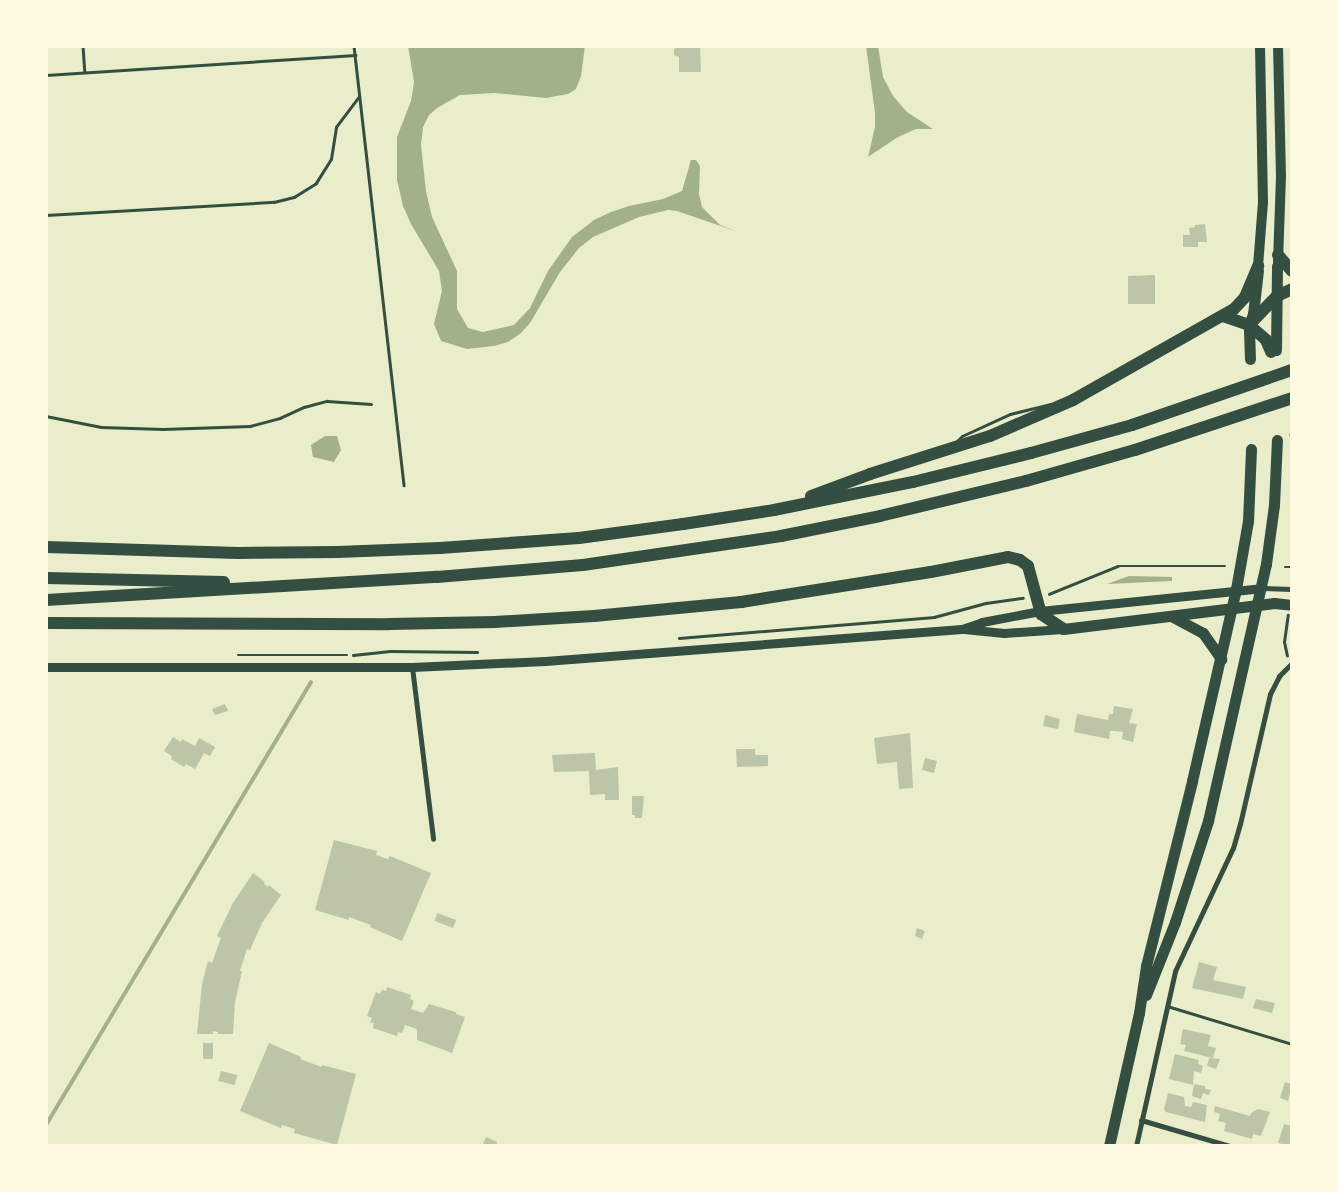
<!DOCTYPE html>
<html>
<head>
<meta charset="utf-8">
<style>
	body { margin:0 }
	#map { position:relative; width:1338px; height:1192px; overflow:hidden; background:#e9edc9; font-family:"Open Sans",sans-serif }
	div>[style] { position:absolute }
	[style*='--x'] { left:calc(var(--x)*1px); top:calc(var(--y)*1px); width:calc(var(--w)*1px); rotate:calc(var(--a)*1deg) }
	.water>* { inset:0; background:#a3b18a }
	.stream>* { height:4px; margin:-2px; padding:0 2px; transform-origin:2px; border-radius:2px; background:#a3b18a }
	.building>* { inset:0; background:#bcc5a7 }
	.path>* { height:2.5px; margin:-1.25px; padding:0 1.25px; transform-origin:1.25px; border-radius:1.25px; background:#344e41 }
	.service>* { height:3px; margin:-1.5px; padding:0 1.5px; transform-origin:1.5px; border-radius:1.5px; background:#344e41 }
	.minor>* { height:5px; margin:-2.5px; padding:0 2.5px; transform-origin:2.5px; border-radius:2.5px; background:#344e41 }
	.tertiary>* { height:9px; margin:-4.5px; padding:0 4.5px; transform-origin:4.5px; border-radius:4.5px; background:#344e41 }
	.secondary>* { height:10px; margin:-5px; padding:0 5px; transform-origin:5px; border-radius:5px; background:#344e41 }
	.primary>* { height:11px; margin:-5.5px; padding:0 5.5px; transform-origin:5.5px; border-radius:5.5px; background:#344e41 }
	.motorway>* { height:12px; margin:-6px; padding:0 6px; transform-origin:6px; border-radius:6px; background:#344e41 }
	span { translate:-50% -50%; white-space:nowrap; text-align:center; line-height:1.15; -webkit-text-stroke:4.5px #fefae0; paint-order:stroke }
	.frame { position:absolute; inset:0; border:48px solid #fefae0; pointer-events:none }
</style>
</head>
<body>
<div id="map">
	<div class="water">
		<i style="clip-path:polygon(408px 46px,585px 46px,581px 76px,576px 89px,568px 94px,546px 98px,494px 93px,460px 95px,437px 108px,429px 115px,423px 127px,421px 145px,426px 191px,432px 217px,457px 271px,457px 309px,468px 328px,483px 332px,514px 325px,530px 308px,548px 271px,572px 237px,594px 220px,611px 212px,629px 206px,663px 199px,682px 191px,691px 160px,696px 160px,700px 166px,699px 194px,702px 207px,720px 225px,738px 232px,677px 211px,668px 210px,639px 217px,593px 237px,579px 248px,560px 272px,530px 323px,521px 333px,508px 342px,494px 346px,467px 349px,441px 341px,434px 324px,442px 291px,439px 271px,411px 224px,403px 206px,397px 180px,397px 137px,411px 101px,414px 82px)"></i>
		<i style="clip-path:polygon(866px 46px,878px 46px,883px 77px,893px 96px,907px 112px,933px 129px,916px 129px,898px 137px,868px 157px,875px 127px,875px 113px)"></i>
		<i style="clip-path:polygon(325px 436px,337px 436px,341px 450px,334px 462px,313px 457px,311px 445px)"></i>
		<i style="clip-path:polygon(1129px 576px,1172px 577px,1172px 581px,1107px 584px)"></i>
	</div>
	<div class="stream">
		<i style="--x:46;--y:1125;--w:516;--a:-59.11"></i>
	</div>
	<div class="building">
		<i style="clip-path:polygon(700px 46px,701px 72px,679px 72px,679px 57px,674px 55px,674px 49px,679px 46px)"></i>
		<i style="clip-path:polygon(1205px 224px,1207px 242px,1198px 242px,1198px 247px,1183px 247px,1183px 235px,1190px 235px,1189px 228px,1195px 227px,1195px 225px)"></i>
		<i style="clip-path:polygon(1155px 275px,1155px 304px,1128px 304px,1128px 276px)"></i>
		<i style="clip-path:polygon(225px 704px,228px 711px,215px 715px,212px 709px)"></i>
		<i style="clip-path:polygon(1114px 706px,1133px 709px,1129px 723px,1137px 724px,1133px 742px,1122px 739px,1123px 732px,1115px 731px,1110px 731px,1109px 739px,1074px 732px,1077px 714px,1108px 720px,1109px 714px,1113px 714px)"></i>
		<i style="clip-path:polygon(1045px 715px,1060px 719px,1058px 729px,1043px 726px)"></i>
		<i style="clip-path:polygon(910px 733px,913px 788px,899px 789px,897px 762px,877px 764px,874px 738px)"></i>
		<i style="clip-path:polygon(173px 737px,181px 742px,182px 739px,195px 746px,199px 738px,215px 747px,210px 756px,204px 753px,195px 769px,186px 764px,184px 767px,171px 759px,172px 756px,164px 751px)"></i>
		<i style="clip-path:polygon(736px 749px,755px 749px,755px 755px,768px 755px,768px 766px,737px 767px)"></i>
		<i style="clip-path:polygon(595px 753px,596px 770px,618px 767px,619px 800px,605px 800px,605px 794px,590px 795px,589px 771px,554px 772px,552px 755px)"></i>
		<i style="clip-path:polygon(925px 758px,937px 761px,934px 773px,922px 770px)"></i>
		<i style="clip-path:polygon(632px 796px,644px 796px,642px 818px,635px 818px,635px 815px,632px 815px)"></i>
		<i style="clip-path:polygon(334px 840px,377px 851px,376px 855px,388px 859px,390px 856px,431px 873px,402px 941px,370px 927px,371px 925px,349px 917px,349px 920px,315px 910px)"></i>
		<i style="clip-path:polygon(253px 873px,265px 882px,264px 884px,268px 887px,269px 885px,281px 895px,262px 923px,250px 950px,247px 949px,240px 971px,242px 971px,235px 1002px,233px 1034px,218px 1034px,218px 1032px,213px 1031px,213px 1034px,197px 1034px,202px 984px,208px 961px,212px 963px,221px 938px,217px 936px,233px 903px)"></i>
		<i style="clip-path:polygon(437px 913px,456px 920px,453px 928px,435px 921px)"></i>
		<i style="clip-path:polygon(917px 928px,925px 931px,922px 939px,915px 936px)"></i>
		<i style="clip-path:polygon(1199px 962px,1217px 967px,1213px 980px,1246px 987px,1243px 999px,1192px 988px)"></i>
		<i style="clip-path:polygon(387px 987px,411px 995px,410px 999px,414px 1001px,411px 1009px,423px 1013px,429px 1004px,456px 1012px,456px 1014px,465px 1017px,452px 1053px,417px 1040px,417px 1029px,405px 1025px,402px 1033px,398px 1032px,397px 1036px,373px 1028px,374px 1023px,370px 1022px,372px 1018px,367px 1016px,376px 992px,380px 994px,382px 990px,386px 991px)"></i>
		<i style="clip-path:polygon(1256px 999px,1275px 1003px,1272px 1013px,1253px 1008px)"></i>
		<i style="clip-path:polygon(1183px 1029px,1211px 1035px,1208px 1046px,1216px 1048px,1213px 1058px,1184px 1051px,1186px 1045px,1180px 1044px)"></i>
		<i style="clip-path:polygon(203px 1043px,213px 1043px,213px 1059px,203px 1059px)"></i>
		<i style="clip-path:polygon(269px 1043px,301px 1057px,300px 1059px,322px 1067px,322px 1065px,356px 1074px,337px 1145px,294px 1133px,295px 1129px,282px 1125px,281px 1128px,240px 1111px)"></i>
		<i style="clip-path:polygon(1175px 1054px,1199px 1060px,1198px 1064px,1203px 1066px,1201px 1073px,1194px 1071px,1193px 1085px,1169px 1079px)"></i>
		<i style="clip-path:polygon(1209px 1058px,1220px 1059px,1216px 1069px,1207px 1066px)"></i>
		<i style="clip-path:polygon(221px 1071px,237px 1075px,235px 1085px,218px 1081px)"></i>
		<i style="clip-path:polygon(1285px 1082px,1292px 1084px,1288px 1101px,1280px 1098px)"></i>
		<i style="clip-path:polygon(1194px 1084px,1205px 1086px,1205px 1089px,1211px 1090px,1209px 1095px,1203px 1093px,1201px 1099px,1192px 1096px)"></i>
		<i style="clip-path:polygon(1168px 1093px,1184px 1097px,1185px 1106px,1191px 1107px,1193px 1102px,1207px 1105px,1205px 1122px,1166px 1112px,1164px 1109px)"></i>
		<i style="clip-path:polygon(1215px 1106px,1250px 1116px,1251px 1113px,1258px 1109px,1270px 1112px,1261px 1136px,1253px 1134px,1252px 1139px,1224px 1131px,1226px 1123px,1218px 1121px,1220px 1114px,1214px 1112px)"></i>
		<i style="clip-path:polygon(1284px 1124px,1292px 1126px,1292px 1146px,1278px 1143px)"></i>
		<i style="clip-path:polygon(486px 1137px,497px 1142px,496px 1146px,482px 1146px)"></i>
	</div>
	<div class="path">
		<i style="--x:83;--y:46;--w:26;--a:86"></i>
		<i style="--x:354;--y:46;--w:442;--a:83.5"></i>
		<i style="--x:46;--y:75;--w:310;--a:-3.7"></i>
		<i style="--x:46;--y:215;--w:228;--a:-3.3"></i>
		<i style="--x:274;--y:202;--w:21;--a:-14"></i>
		<i style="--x:294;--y:197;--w:26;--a:-32"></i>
		<i style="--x:316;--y:183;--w:28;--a:-58"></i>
		<i style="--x:331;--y:159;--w:32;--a:-81"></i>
		<i style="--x:336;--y:127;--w:38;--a:-53"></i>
		<i style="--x:46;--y:416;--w:56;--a:11.3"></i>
		<i style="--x:101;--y:427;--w:62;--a:1.8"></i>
		<i style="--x:163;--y:429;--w:87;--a:-2"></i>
		<i style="--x:250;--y:426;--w:31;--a:-15"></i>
		<i style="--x:280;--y:418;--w:26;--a:-25"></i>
		<i style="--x:304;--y:407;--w:24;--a:-15"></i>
		<i style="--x:327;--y:401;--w:44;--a:3.9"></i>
		<i style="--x:1291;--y:434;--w:6;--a:81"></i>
		<i style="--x:1285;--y:567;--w:7;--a:0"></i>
		<i style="--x:1049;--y:594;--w:74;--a:-22.1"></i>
		<i style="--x:1118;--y:566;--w:107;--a:0"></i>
		<i style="--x:679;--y:638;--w:256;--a:-4.7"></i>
		<i style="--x:934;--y:617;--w:54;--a:-15.1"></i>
		<i style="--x:986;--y:603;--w:37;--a:-8"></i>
		<i style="--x:238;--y:655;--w:109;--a:0"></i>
		<i style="--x:353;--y:655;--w:37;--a:-6"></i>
		<i style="--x:390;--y:651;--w:87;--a:0.7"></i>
		<i style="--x:1287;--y:656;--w:14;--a:-102"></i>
		<i style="--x:1284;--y:642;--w:27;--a:-82"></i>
	</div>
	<div class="service">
		<i style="--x:957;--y:441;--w:7;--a:-45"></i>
		<i style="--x:962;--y:436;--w:53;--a:-24.6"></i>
		<i style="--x:1010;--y:414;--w:41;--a:-14"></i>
		<i style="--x:1167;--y:1006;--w:131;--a:16.9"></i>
	</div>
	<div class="minor">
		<i style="--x:1262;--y:588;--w:30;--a:2"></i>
		<i style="--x:412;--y:667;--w:173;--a:83"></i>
		<i style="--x:1141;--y:1120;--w:93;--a:16.3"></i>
		<i style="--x:1136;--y:1146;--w:179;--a:-77.4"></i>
		<i style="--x:1175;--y:971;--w:136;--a:-64.8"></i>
		<i style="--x:1233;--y:848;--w:25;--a:-74"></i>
		<i style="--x:1240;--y:824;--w:133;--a:-77"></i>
		<i style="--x:1270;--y:694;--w:20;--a:-63"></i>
		<i style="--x:1279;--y:676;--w:18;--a:-45"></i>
	</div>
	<div class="tertiary">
		<i style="--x:964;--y:629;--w:40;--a:5.7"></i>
		<i style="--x:1004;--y:633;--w:59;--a:-3.9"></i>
		<i style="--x:46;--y:667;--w:366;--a:0"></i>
		<i style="--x:412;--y:667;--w:133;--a:-2.6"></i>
		<i style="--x:545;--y:661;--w:418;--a:-4.4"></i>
		<i style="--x:962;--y:629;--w:21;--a:-19"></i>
		<i style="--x:982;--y:622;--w:59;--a:-10.7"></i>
		<i style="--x:1040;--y:611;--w:222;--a:-5.9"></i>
	</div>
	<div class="secondary">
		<i style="--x:1278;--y:262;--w:85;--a:-88"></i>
		<i style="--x:1281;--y:177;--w:131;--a:-91.3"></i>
		<i style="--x:1258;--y:266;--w:64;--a:-85.5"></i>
		<i style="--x:1263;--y:202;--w:156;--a:-91.1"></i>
	</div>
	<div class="primary">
		<i style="--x:1276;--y:350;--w:84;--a:-89.3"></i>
		<i style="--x:1250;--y:359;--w:34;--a:-92"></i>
		<i style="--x:1249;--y:325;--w:12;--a:-70"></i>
		<i style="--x:1253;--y:314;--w:44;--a:-83.5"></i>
		<i style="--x:1171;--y:616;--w:36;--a:28"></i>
		<i style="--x:1203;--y:633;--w:32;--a:55"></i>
		<i style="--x:1063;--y:629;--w:213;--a:-7"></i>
		<i style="--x:1274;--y:603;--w:18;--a:6"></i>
		<i style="--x:1146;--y:995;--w:79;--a:-68.3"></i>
		<i style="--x:1175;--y:922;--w:106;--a:-71.9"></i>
		<i style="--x:1208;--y:821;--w:263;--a:-77.3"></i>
		<i style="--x:1266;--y:564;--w:60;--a:-82.3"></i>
		<i style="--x:1274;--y:505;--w:65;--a:-87.4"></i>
		<i style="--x:1109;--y:1146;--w:136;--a:-77.3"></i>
		<i style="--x:1139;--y:1013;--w:48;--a:-81.5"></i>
		<i style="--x:1146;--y:966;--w:191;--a:-76"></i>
		<i style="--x:1192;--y:781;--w:197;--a:-77.1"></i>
		<i style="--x:1236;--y:589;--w:69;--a:-80"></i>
		<i style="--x:1248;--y:521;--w:72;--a:-87.6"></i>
	</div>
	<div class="motorway">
		<i style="--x:1278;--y:255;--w:21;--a:49"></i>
		<i style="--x:1223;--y:316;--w:28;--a:19"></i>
		<i style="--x:1249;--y:325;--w:23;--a:41"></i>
		<i style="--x:1266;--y:340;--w:13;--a:67"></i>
		<i style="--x:1249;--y:325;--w:40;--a:-46"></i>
		<i style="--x:1277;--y:296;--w:17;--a:-25"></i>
		<i style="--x:811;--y:496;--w:63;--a:-20.4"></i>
		<i style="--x:870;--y:474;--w:126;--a:-17.6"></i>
		<i style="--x:990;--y:436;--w:90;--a:-23.4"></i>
		<i style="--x:1073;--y:400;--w:185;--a:-29.5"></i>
		<i style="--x:1234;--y:309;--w:16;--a:-47"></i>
		<i style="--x:1245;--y:297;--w:34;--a:-67"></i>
		<i style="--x:46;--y:547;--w:192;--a:1.8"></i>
		<i style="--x:238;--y:553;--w:100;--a:-0.6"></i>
		<i style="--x:338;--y:552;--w:102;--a:-2.2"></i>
		<i style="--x:440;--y:548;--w:139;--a:-4.1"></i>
		<i style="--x:579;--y:538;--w:105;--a:-7.7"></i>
		<i style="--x:683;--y:524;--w:92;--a:-8.7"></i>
		<i style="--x:774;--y:510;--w:142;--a:-11.4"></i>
		<i style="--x:913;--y:482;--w:122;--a:-13.8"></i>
		<i style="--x:1031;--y:453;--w:105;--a:-15.5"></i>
		<i style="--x:1132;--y:425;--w:169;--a:-19"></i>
		<i style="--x:46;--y:578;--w:178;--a:1.3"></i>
		<i style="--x:46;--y:600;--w:392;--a:-3.4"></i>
		<i style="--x:437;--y:577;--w:146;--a:-4.7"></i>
		<i style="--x:583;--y:565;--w:200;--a:-8.3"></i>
		<i style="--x:781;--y:536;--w:101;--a:-11.4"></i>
		<i style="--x:880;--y:516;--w:150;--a:-13.5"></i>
		<i style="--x:1026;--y:481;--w:113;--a:-15.9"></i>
		<i style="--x:1135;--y:450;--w:165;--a:-18.3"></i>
		<i style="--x:46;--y:623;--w:343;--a:0.2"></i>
		<i style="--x:389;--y:624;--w:106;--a:-1.1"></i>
		<i style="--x:495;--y:622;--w:99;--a:-3.5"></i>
		<i style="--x:594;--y:616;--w:148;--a:-5.4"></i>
		<i style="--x:741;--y:602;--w:192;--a:-9"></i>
		<i style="--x:931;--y:572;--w:78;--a:-11"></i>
		<i style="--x:1008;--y:557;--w:12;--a:14"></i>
		<i style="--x:1020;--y:560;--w:10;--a:37"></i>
		<i style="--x:1028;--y:566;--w:50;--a:74.8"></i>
		<i style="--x:1041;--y:614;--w:27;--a:34"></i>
	</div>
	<div class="frame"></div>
</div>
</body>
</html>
